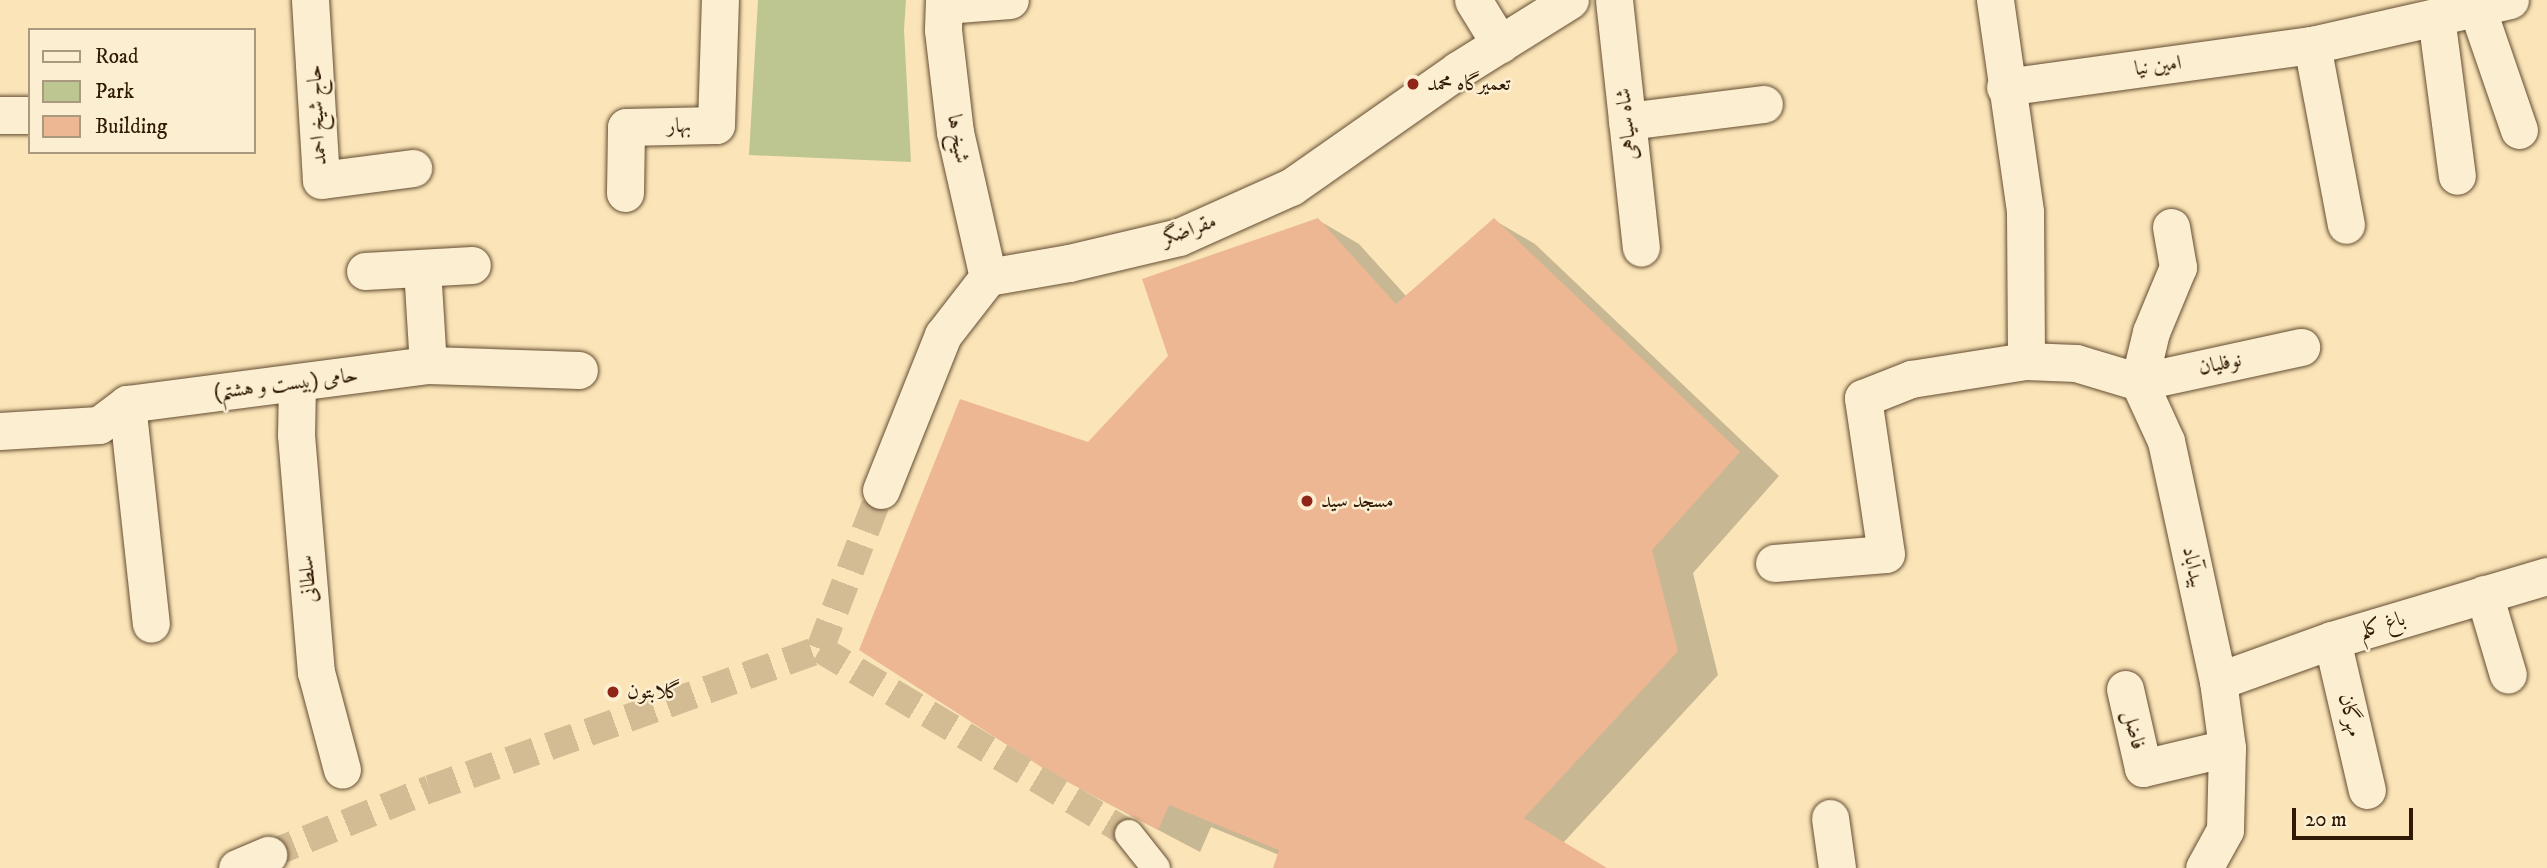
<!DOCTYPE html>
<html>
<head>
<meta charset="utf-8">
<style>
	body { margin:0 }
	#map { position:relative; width:2547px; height:868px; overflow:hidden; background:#fbe5b8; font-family:"IM FELL DW Pica",Amiri,serif }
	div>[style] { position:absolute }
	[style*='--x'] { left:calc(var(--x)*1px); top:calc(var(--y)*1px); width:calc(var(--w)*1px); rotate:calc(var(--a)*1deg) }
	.green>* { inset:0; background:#bdc590 }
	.shadow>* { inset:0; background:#0003 }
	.building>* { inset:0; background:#eeb794 }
	.pedestrian-tunnel>* { height:28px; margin-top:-14px; transform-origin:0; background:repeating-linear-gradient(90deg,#d3bc94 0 28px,transparent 0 42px) }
	.roads { filter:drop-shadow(0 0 2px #644d32) drop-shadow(0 0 2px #644d32) }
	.pedestrian>* { height:28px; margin:-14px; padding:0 14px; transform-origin:14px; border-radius:14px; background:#fceed1 }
	.minor>* { height:37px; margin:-18.5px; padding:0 18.5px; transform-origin:18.5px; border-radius:18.5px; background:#fceed1 }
	.dots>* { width:19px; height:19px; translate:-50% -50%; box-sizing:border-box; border:4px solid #fceed1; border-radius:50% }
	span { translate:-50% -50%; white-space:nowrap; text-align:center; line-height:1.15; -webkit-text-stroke:5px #fceed1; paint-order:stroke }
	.street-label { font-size:21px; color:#311a05 }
	.poi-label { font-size:21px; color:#311a05 }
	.left { translate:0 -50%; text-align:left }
	.legend { position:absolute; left:28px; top:28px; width:228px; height:126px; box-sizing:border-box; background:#fceed1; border:2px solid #ab997f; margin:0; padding:9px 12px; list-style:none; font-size:21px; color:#311a05 }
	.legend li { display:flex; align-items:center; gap:14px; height:35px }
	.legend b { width:35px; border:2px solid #ab997f }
	.scale { position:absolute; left:2292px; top:808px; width:121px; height:32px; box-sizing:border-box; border:4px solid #311a05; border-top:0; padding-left:9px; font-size:21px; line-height:24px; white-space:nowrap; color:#311a05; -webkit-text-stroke:5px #fceed1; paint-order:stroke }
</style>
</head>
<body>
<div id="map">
	<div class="green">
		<i style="clip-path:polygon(758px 0,906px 0,904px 30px,911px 162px,749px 155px)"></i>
	</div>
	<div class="shadow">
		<i style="clip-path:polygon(1318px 220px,1359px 244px,1407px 297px,1494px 220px,1535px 244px,1779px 476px,1693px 573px,1718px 675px,1563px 843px,1605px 868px,1275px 868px,1279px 855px,1211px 827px,1200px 852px,1092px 795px,1089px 444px)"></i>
	</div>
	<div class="building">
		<i style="clip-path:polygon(1318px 218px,1396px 304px,1494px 218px,1740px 452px,1652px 550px,1678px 651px,1524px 818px,1607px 868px,1273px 868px,1279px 850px,1169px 805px,1158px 830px,1049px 772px,859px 650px,960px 399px,1088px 442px,1168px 356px,1142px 279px)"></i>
	</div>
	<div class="pedestrian-tunnel">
		<i style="--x:820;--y:649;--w:360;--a:30.9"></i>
		<i style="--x:268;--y:855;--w:175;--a:-22.2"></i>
		<i style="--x:430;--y:789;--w:414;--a:-19.7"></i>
		<i style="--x:820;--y:649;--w:170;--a:-69"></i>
	</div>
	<div class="roads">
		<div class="pedestrian">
			<i style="--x:1129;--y:834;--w:43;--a:51.5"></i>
		</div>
		<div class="minor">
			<i style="--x:310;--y:0;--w:180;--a:86.5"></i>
			<i style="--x:321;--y:180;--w:93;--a:-7.4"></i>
			<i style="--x:944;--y:0;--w:30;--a:92"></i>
			<i style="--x:943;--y:30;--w:103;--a:83.3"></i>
			<i style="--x:955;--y:132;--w:149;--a:77.2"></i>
			<i style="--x:1473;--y:0;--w:52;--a:58.5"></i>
			<i style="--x:1614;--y:0;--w:249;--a:83.8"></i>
			<i style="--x:1995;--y:0;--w:214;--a:81.9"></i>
			<i style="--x:2025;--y:212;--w:149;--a:89.6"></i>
			<i style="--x:944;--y:5;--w:66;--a:-4.3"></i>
			<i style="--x:2477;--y:8;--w:129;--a:71"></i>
			<i style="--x:2436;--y:17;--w:160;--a:82.5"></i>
			<i style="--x:2312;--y:45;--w:183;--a:79.3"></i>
			<i style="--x:2005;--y:87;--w:310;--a:-7.8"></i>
			<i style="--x:2312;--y:45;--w:203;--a:-12.8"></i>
			<i style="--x:0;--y:115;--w:30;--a:0"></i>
			<i style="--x:1627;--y:121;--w:138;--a:-7.1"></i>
			<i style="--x:625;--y:193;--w:66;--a:-89.1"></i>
			<i style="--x:626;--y:127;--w:90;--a:-1.3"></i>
			<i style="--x:716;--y:125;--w:125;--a:-88.2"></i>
			<i style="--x:2171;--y:227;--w:41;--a:80.1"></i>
			<i style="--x:2178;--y:267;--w:70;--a:112.6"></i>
			<i style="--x:2151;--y:332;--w:51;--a:103.5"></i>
			<i style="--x:2139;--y:382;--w:166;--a:-12.2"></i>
			<i style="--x:422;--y:268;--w:97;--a:86.5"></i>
			<i style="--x:365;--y:271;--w:107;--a:-3.2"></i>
			<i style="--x:297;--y:384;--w:51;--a:91.1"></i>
			<i style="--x:296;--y:435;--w:238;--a:85.2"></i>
			<i style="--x:316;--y:672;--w:101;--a:75.1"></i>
			<i style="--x:127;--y:404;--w:221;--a:83.8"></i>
			<i style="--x:0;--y:431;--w:99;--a:-3.5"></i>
			<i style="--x:99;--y:425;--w:35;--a:-37"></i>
			<i style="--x:127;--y:404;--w:304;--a:-7.4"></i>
			<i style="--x:428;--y:365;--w:151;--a:1.9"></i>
			<i style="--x:881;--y:490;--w:167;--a:-68.2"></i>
			<i style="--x:943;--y:335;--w:73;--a:-52.2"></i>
			<i style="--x:988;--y:277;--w:82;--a:-9.8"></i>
			<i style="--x:1069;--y:263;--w:113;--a:-13.3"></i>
			<i style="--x:1179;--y:237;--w:123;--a:-24.1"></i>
			<i style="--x:1291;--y:187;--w:204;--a:-35"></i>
			<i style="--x:1458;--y:70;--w:132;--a:-32"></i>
			<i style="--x:1774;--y:563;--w:112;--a:-4.6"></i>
			<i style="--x:1886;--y:554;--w:158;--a:-98.4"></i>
			<i style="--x:1863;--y:398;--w:52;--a:-21.6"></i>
			<i style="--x:1911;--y:379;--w:116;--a:-8.9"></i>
			<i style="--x:2026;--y:361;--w:50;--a:2.3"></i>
			<i style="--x:2076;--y:363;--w:66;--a:16.8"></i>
			<i style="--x:2139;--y:382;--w:65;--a:65.4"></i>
			<i style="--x:2166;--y:441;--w:246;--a:77.8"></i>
			<i style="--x:2218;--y:681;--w:68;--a:82.3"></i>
			<i style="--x:2227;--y:748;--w:82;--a:91.4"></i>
			<i style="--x:2225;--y:830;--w:43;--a:118.9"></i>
			<i style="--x:2484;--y:594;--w:84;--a:73.5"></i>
			<i style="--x:2332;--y:640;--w:154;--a:76.9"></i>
			<i style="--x:2218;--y:681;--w:121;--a:-19.8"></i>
			<i style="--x:2332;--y:640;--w:224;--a:-16.6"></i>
			<i style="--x:2125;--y:689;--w:81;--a:77.2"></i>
			<i style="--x:2143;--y:768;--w:86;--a:-13.4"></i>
			<i style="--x:1830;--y:818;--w:50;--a:82"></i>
			<i style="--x:237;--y:868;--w:34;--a:-23"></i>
		</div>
	</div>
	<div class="dots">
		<i style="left:1413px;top:84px;background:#8f2418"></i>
		<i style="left:1307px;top:501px;background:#8f2418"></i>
		<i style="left:613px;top:692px;background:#8f2418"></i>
	</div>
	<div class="street-label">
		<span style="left:2158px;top:66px;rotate:-8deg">امین نیا</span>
		<span style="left:317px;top:115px;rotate:-93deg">حاج شیخ احمد</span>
		<span style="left:1627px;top:124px;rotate:-96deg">شاه سیاهی</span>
		<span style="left:679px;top:126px;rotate:-1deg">بهار</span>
		<span style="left:958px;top:139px;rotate:80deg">شیخ ها</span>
		<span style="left:1189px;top:230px;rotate:-20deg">مقراضگر</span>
		<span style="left:2220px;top:364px;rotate:-12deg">نوفلیان</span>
		<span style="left:286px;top:384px;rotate:-7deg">حامی (بیست و هشتم)</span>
		<span style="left:2193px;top:567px;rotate:78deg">بیدآباد</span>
		<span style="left:308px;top:579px;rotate:-95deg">سلطانی</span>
		<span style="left:2382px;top:625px;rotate:-17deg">باغ کلم</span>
		<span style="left:2350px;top:715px;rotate:77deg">مهرگان</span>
		<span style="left:2134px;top:730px;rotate:77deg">فاضل</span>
	</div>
	<div class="poi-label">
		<span class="left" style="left:1427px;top:84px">تعمیرگاه محمد</span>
		<span class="left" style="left:1321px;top:501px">مسجد سید</span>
		<span class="left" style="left:627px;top:692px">گلابتون</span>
	</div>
	<ul class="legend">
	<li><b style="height:9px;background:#fceed1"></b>Road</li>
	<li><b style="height:19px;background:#bdc590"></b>Park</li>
	<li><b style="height:19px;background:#eeb794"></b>Building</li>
	</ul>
	<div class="scale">20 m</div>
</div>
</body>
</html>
